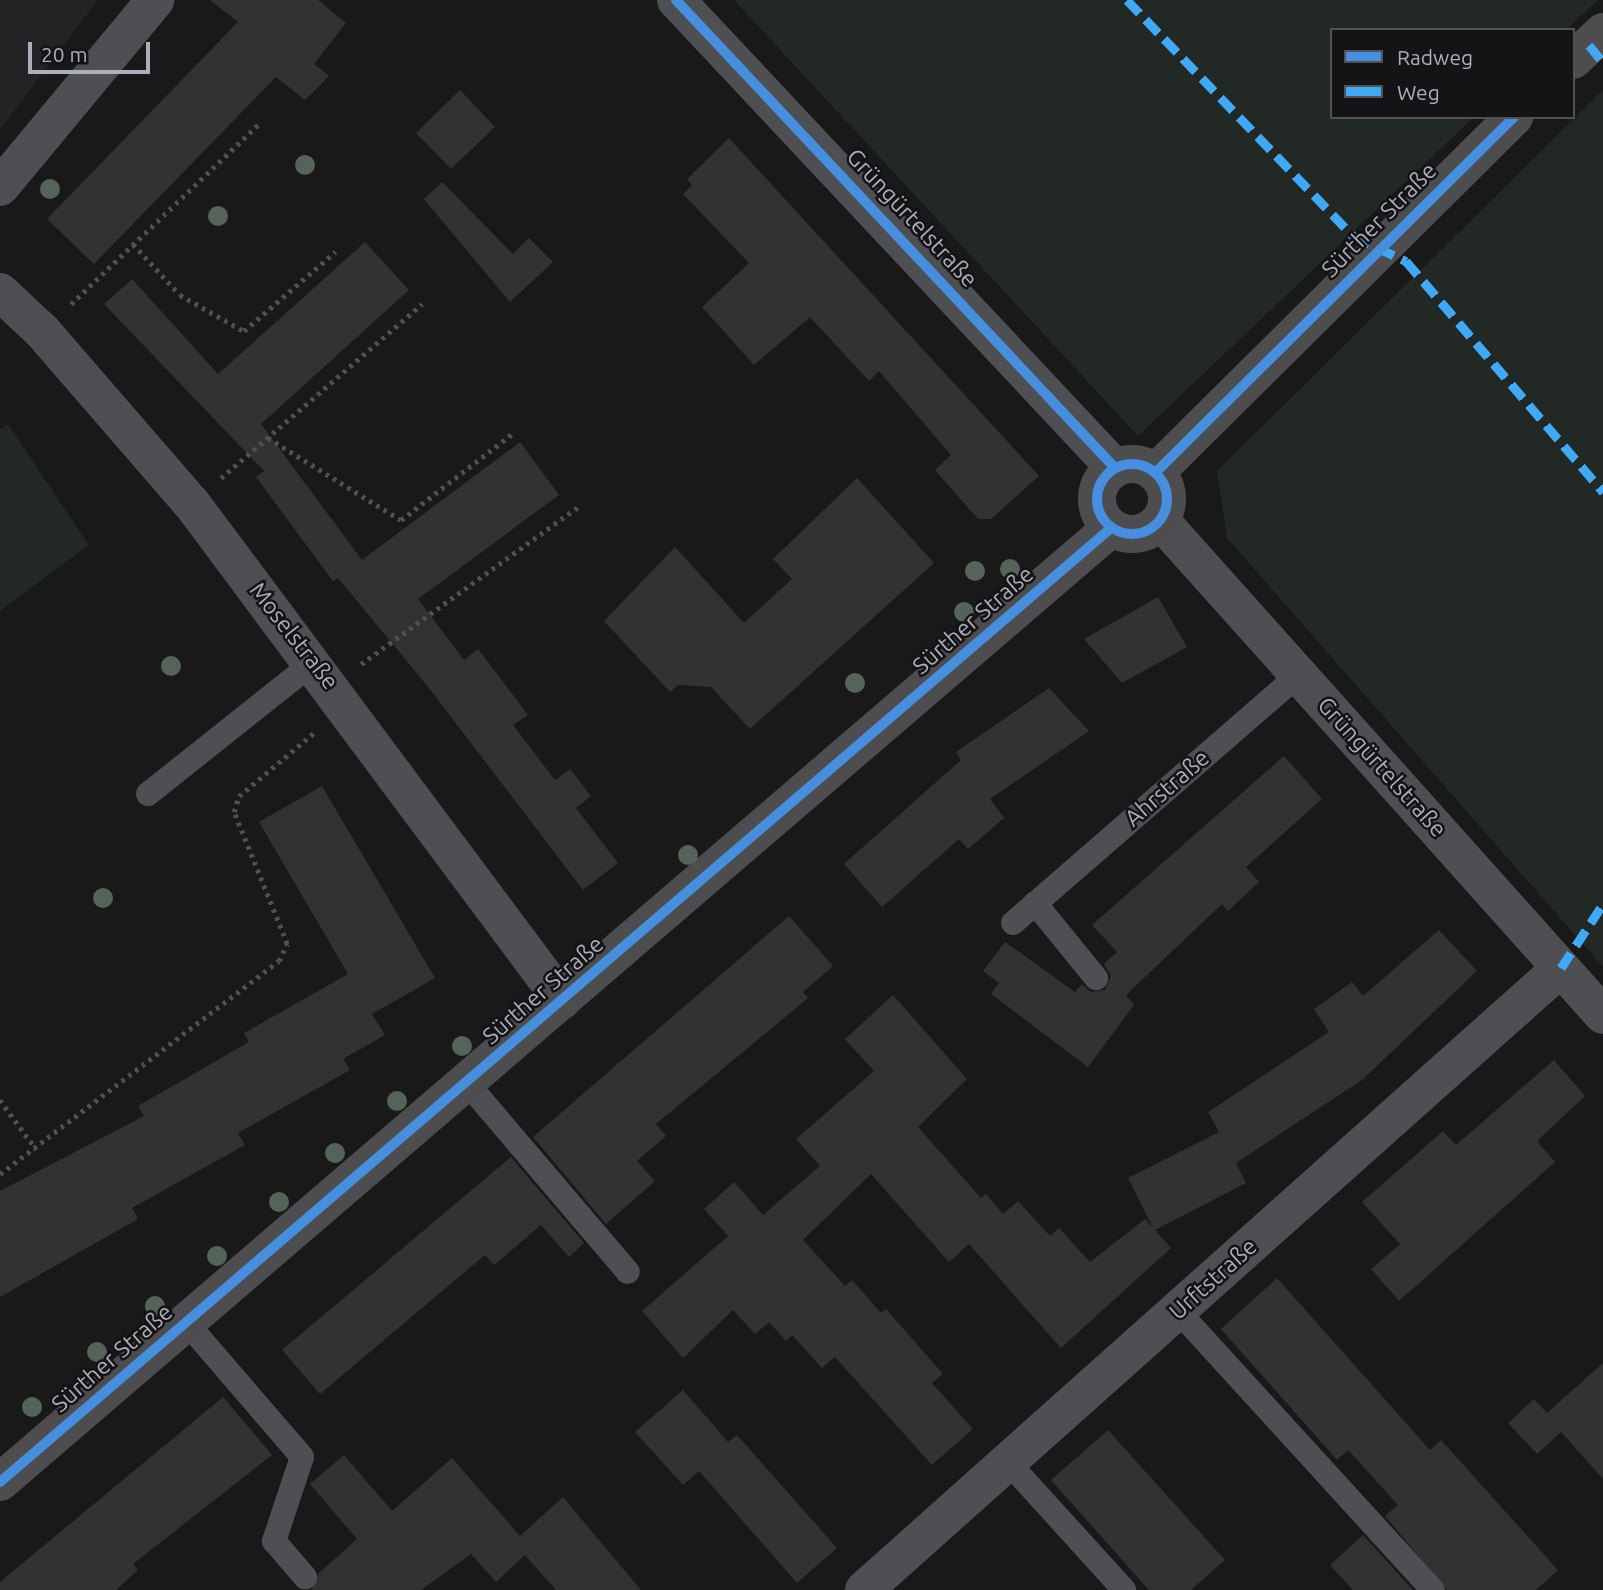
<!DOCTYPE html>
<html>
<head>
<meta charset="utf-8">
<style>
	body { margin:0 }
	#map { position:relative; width:1603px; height:1590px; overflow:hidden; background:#191919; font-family:Ubuntu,sans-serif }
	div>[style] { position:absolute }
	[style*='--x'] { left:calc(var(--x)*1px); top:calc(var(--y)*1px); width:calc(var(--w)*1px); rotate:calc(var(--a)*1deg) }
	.built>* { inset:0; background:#232325 }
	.green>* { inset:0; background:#222823 }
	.building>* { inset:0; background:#323233 }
	.path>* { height:4.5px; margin-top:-2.25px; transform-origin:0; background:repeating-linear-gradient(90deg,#4f5053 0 3.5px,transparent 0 8.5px) }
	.lane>* { height:24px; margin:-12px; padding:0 12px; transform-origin:12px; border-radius:12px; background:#4e4f52 }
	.street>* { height:38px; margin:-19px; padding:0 19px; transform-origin:19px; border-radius:19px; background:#4e4f52 }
	.secondary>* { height:38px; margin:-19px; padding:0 19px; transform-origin:19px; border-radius:19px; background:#4d4d4f }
	.secondary>.ring { margin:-19px; padding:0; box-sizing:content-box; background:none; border:38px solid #4d4d4f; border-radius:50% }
	.quiet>* { height:9px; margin-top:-4.5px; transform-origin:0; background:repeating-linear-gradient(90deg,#3fa9f5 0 18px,transparent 0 27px) }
	.cycleway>* { height:10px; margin:-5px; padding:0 5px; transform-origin:5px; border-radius:5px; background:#468fdf }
	.cycleway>.ring { margin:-5px; padding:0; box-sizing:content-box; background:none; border:10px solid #468fdf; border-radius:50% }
	.trees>* { width:20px; height:20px; margin:-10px; border-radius:50%; background:#556458 }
	span { translate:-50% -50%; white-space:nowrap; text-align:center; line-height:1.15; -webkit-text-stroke:5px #141315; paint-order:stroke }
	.street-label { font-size:23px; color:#acaeb8 }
	.legend { position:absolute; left:1330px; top:28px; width:245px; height:91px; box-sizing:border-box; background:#141315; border:2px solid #515156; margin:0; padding:9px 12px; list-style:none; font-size:21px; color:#acaeb8 }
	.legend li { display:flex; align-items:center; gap:14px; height:35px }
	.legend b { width:35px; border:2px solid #515156 }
	.scale { position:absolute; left:28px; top:42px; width:122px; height:32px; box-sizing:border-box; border:4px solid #acaeb8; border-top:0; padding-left:9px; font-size:21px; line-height:24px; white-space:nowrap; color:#acaeb8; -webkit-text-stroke:5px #141315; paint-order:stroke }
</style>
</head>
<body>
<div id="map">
	<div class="built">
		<i style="clip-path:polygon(0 0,98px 0,0 130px)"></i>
	</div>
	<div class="green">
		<i style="clip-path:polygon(734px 0,1598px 0,1566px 30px,1332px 30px,1332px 117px,1474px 117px,1138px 436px)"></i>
		<i style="clip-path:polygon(1603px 90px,1603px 967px,1227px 538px,1217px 471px)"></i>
		<i style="clip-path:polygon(8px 424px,89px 545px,0 611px,0 429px)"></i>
	</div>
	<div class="building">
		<i style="clip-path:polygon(210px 0,318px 0,346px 23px,314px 64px,329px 76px,305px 100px,276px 77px,94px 264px,47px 219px,238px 22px)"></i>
		<i style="clip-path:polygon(460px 90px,495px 127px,451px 169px,416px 133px)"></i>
		<i style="clip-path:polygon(729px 138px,1039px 476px,991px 519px,978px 519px,935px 470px,951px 455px,879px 371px,869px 381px,810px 317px,754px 365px,702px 307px,749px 263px,683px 194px,692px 185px,687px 179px)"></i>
		<i style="clip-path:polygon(442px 182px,513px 254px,529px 238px,553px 262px,510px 302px,424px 199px)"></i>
		<i style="clip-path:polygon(365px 242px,409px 290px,261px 424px,362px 560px,520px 442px,559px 495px,418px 599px,464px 660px,478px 649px,504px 683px,528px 715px,513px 725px,555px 780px,570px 769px,591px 796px,576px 808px,618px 863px,583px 890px,429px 688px,338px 578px,333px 581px,256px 477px,264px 471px,104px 304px,132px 279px,218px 374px)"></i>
		<i style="clip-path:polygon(857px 478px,934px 563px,750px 729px,711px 687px,678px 685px,670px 692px,604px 621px,675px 547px,744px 623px,792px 579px,773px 559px)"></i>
		<i style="clip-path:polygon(1158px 597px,1187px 647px,1122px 683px,1084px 639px)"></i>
		<i style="clip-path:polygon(1049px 688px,1089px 731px,990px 799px,1004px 818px,968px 849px,959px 839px,882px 907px,844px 864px,961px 760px,956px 752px)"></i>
		<i style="clip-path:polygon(1284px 756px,1322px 799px,1246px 867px,1259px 882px,1228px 911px,1222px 904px,1126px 995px,1134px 1005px,1088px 1067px,991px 994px,999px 983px,983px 971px,1005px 942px,1075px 992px,1082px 984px,1091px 992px,1105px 990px,1111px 976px,1104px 964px,1117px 952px,1092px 925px)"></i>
		<i style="clip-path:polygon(322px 786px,435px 978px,372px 1014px,385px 1035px,343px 1059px,350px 1070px,238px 1133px,245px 1145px,132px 1208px,138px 1219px,0 1297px,0 1191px,144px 1116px,138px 1106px,249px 1042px,244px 1033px,348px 974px,259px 822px)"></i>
		<i style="clip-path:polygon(789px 916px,833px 966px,803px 992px,808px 998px,656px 1124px,666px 1136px,637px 1161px,655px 1181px,606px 1224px,533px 1137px)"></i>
		<i style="clip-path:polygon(1439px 930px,1477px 971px,1362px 1080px,1236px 1163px,1246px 1183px,1155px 1230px,1171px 1248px,1061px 1348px,969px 1244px,949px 1262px,871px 1174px,803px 1240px,845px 1286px,852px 1280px,881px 1313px,886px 1309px,943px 1374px,932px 1383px,973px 1429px,932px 1465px,835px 1357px,822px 1368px,792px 1335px,786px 1341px,769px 1322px,755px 1334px,733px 1310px,683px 1358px,642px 1311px,728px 1236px,704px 1209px,734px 1182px,763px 1215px,820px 1166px,796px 1139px,874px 1071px,845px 1039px,893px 995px,967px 1079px,918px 1127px,981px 1198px,986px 1194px,1003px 1214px,1018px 1201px,1050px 1236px,1059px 1228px,1090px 1262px,1145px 1219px,1153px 1228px,1128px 1178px,1219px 1132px,1208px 1112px,1329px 1032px,1314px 1009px,1352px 982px,1363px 996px)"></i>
		<i style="clip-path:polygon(1554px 1060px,1585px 1096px,1537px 1141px,1555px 1162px,1399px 1301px,1371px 1269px,1400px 1244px,1362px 1202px,1443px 1131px,1456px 1145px)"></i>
		<i style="clip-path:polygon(511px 1157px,584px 1243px,569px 1257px,541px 1225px,494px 1265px,485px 1255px,320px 1394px,282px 1350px)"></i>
		<i style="clip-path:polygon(1277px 1278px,1430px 1450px,1441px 1440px,1558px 1570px,1536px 1590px,1447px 1590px,1385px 1516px,1398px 1505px,1348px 1450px,1337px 1460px,1221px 1329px)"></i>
		<i style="clip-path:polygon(1603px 1363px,1603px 1479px,1561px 1432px,1537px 1454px,1508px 1423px,1534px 1399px,1547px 1413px)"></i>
		<i style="clip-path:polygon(683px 1390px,728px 1442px,737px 1435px,837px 1548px,797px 1583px,699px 1471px,683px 1485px,635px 1432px)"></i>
		<i style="clip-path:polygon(223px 1397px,272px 1455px,133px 1564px,138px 1570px,116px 1590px,0 1590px,0 1582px)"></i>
		<i style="clip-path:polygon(1108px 1430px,1225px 1560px,1191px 1590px,1149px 1590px,1051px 1480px)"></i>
		<i style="clip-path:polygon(344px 1455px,392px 1511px,452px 1458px,520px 1536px,563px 1497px,641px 1590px,556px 1590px,525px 1555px,496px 1582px,471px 1554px,421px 1590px,311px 1590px,319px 1573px,357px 1539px,310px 1484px)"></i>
		<i style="clip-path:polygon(1363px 1535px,1413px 1590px,1353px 1590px,1330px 1565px)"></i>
	</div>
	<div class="path">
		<i style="--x:133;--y:244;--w:69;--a:47.3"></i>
		<i style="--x:180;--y:295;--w:73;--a:29.4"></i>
		<i style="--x:244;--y:331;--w:121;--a:-41"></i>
		<i style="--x:71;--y:304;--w:260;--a:-43.8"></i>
		<i style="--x:268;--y:438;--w:156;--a:31.7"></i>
		<i style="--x:401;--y:520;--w:140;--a:-37.8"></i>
		<i style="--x:221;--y:478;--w:266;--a:-40.9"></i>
		<i style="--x:361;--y:664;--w:269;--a:-35.9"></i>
		<i style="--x:0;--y:1100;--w:61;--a:53.7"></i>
		<i style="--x:0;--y:1174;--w:351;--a:-37.4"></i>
		<i style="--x:279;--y:961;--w:19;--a:-65"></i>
		<i style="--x:287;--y:944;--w:142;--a:-111.9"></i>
		<i style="--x:234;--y:812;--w:17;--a:-73"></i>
		<i style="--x:239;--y:796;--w:99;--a:-40.1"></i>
	</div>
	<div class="lane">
		<i style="--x:148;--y:794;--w:212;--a:-38.5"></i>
		<i style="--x:1035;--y:903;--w:97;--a:50.9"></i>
		<i style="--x:1013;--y:923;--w:379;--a:-41"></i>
		<i style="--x:467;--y:1083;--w:248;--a:49.6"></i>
		<i style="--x:1178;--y:1311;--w:378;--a:47.6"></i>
		<i style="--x:186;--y:1322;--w:178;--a:49.3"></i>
		<i style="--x:302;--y:1457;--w:89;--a:108.4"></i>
		<i style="--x:274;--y:1541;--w:48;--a:49.3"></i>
		<i style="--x:1008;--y:1462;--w:173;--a:47.8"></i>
	</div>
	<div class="street">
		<i style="--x:676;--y:0;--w:642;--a:46.83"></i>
		<i style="--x:0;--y:187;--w:243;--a:-50.3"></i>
		<i style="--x:0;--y:292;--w:57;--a:42.9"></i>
		<i style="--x:42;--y:331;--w:229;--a:49.1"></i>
		<i style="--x:192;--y:504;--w:619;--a:53.28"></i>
		<i style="--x:1160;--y:520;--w:664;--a:48.17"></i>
		<i style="--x:864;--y:1590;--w:934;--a:-41.75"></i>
	</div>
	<div class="secondary">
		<i style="--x:1573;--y:60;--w:41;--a:-43"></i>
		<i class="ring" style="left:1097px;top:464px;width:32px;height:32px"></i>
		<i style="--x:1155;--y:473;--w:506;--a:-44.76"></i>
		<i style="--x:0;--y:1482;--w:1464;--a:-40.65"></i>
	</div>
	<div class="quiet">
		<i style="--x:1127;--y:0;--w:327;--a:46.2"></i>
		<i style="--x:1353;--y:236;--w:59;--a:25.3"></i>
		<i style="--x:1406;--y:261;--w:304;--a:49.5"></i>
		<i style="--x:1589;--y:45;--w:22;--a:51"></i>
		<i style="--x:1561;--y:968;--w:77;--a:-56.7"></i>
	</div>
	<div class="cycleway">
		<i style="--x:676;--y:0;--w:642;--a:46.83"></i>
		<i class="ring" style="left:1097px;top:464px;width:60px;height:60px"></i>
		<i style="--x:1155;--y:473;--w:506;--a:-44.76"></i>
		<i style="--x:0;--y:1482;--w:1464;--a:-40.65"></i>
	</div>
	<div class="trees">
		<i style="left:305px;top:165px"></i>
		<i style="left:50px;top:189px"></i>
		<i style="left:218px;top:216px"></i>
		<i style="left:1010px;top:569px"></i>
		<i style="left:975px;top:571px"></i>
		<i style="left:964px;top:612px"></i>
		<i style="left:171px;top:666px"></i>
		<i style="left:855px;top:683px"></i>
		<i style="left:688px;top:855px"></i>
		<i style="left:103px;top:898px"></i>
		<i style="left:462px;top:1046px"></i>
		<i style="left:397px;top:1101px"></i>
		<i style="left:335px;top:1153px"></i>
		<i style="left:279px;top:1202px"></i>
		<i style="left:217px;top:1256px"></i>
		<i style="left:155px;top:1306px"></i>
		<i style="left:97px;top:1352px"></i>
		<i style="left:32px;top:1407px"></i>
	</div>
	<div class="street-label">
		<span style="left:912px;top:218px;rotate:47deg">Grüngürtelstraße</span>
		<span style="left:1379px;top:220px;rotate:-45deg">Sürther Straße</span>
		<span style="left:973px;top:620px;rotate:-41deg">Sürther Straße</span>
		<span style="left:294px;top:636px;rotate:52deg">Moselstraße</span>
		<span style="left:1382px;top:767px;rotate:48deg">Grüngürtelstraße</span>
		<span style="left:1167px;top:788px;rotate:-41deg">Ahrstraße</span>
		<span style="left:543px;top:990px;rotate:-41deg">Sürther Straße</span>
		<span style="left:1213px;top:1279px;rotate:-42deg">Urftstraße</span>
		<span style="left:112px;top:1358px;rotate:-41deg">Sürther Straße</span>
	</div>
	<ul class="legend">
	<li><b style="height:9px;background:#468fdf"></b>Radweg</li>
	<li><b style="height:9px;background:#3fa9f5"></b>Weg</li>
	</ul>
	<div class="scale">20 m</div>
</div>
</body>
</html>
